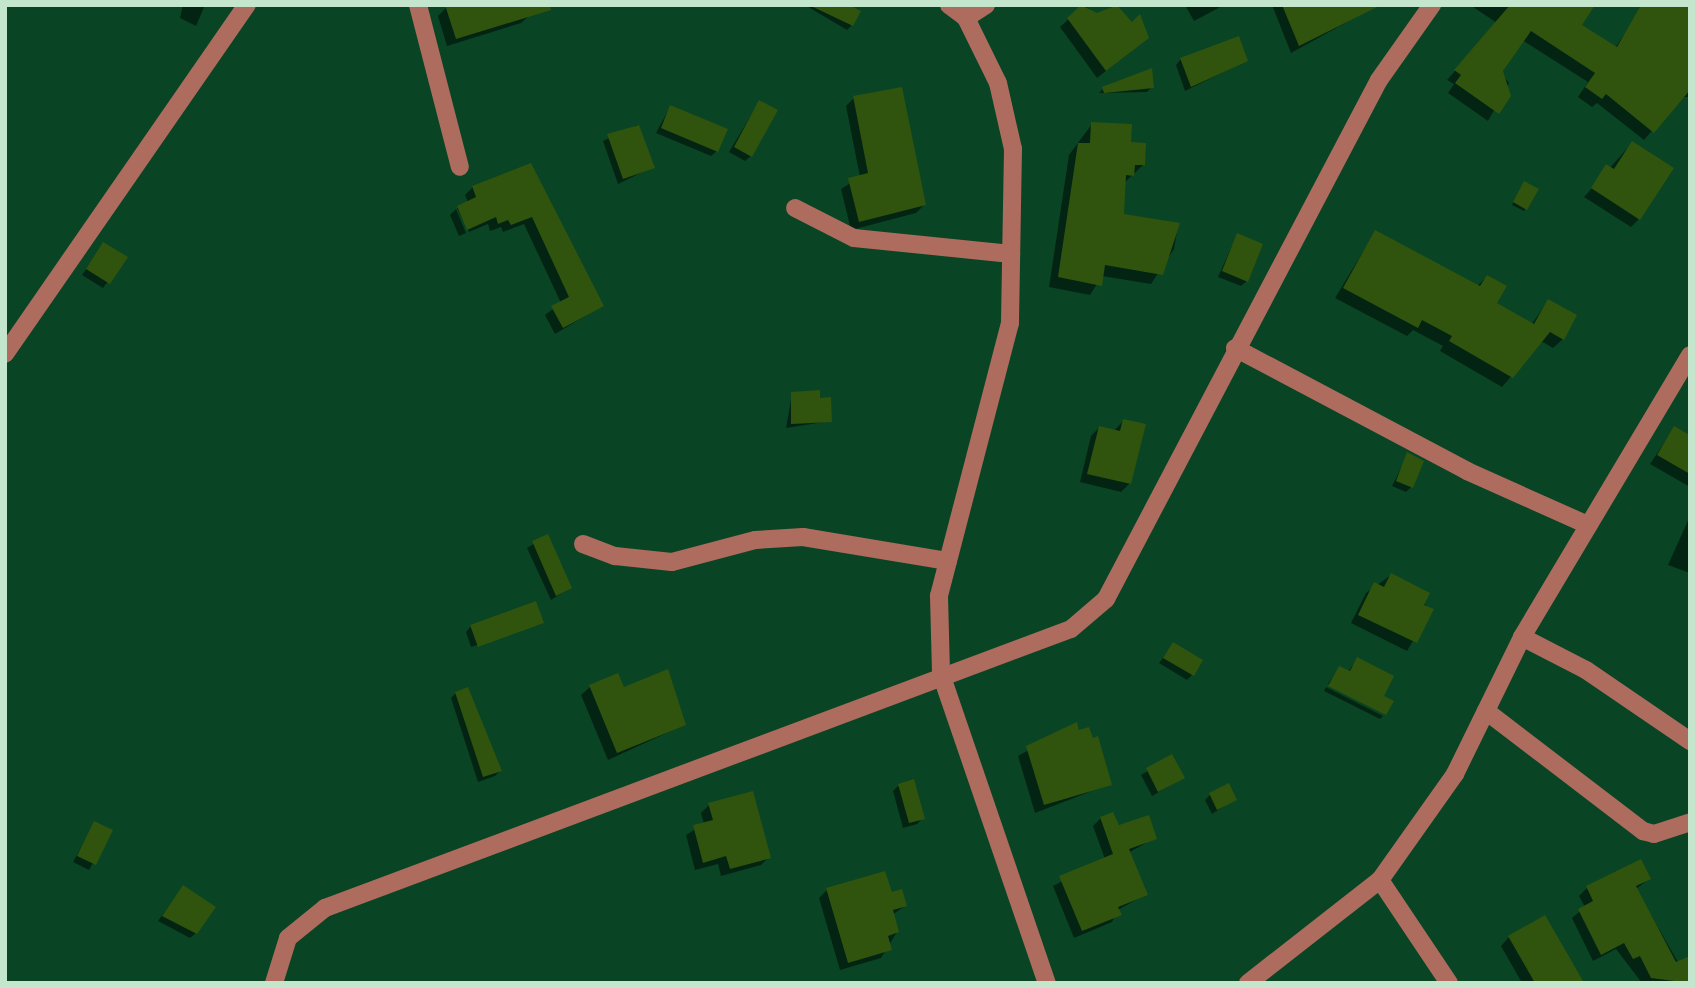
<!DOCTYPE html>
<html>
<head>
<meta charset="utf-8">
<style>
	body { margin:0 }
	#map { position:relative; width:1695px; height:988px; overflow:hidden; background:#094424; font-family:"Public Sans",sans-serif }
	div>[style] { position:absolute }
	[style*='--x'] { left:calc(var(--x)*1px); top:calc(var(--y)*1px); width:calc(var(--w)*1px); rotate:calc(var(--a)*1deg) }
	.shadow>* { inset:0; background:#0007 }
	.building>* { inset:0; background:#30540e }
	.minor>* { height:18px; margin:-9px; padding:0 9px; transform-origin:9px; border-radius:9px; background:#ad6c5e }
	span { translate:-50% -50%; white-space:nowrap; text-align:center; line-height:1.15; -webkit-text-stroke:5px #082614; paint-order:stroke }
	.frame { position:absolute; inset:0; border:7px solid #c3e6cc; pointer-events:none }
</style>
</head>
<body>
<div id="map">
	<div class="shadow">
		<i style="clip-path:polygon(183px 5px,205px 5px,196px 26px,180px 18px)"></i>
		<i style="clip-path:polygon(805px 5px,845px 5px,852px 25px,847px 30px)"></i>
		<i style="clip-path:polygon(1084px 5px,1097px 15px,1115px 5px,1148px 38px,1097px 78px,1060px 27px)"></i>
		<i style="clip-path:polygon(1185px 5px,1224px 5px,1194px 21px)"></i>
		<i style="clip-path:polygon(1272px 5px,1378px 5px,1291px 53px)"></i>
		<i style="clip-path:polygon(1470px 5px,1593px 5px,1580px 25px,1615px 48px,1637px 16px,1690px 5px,1690px 97px,1681px 97px,1644px 140px,1597px 103px,1592px 107px,1578px 97px,1588px 82px,1522px 40px,1500px 71px,1509px 83px,1488px 121px,1448px 93px,1454px 84px,1447px 80px,1497px 23px)"></i>
		<i style="clip-path:polygon(446px 8px,530px 15px,521px 23px,447px 46px,438px 16px)"></i>
		<i style="clip-path:polygon(1181px 59px,1246px 61px,1185px 91px,1176px 65px)"></i>
		<i style="clip-path:polygon(1152px 87px,1147px 92px,1099px 93px,1103px 89px)"></i>
		<i style="clip-path:polygon(854px 98px,924px 205px,916px 213px,851px 230px,841px 189px,860px 177px,846px 106px)"></i>
		<i style="clip-path:polygon(759px 102px,751px 156px,745px 161px,729px 152px)"></i>
		<i style="clip-path:polygon(670px 107px,717px 151px,711px 156px,656px 133px)"></i>
		<i style="clip-path:polygon(1092px 124px,1143px 165px,1124px 183px,1122px 216px,1178px 225px,1174px 249px,1151px 284px,1102px 276px,1090px 295px,1049px 287px,1069px 155px)"></i>
		<i style="clip-path:polygon(637px 125px,653px 167px,618px 184px,603px 141px)"></i>
		<i style="clip-path:polygon(1632px 143px,1639px 219px,1631px 227px,1584px 197px)"></i>
		<i style="clip-path:polygon(531px 165px,602px 306px,555px 334px,545px 315px,561px 303px,524px 224px,503px 232px,501px 227px,490px 231px,488px 224px,469px 232px,457px 208px,468px 203px,465px 195px,473px 187px)"></i>
		<i style="clip-path:polygon(1522px 186px,1526px 209px,1524px 211px,1512px 205px)"></i>
		<i style="clip-path:polygon(456px 209px,466px 233px,459px 236px,450px 215px)"></i>
		<i style="clip-path:polygon(1375px 232px,1477px 286px,1487px 277px,1495px 303px,1531px 325px,1548px 301px,1563px 339px,1553px 348px,1541px 341px,1502px 387px,1440px 351px,1443px 346px,1413px 330px,1407px 336px,1335px 298px)"></i>
		<i style="clip-path:polygon(1237px 235px,1247px 281px,1241px 286px,1218px 277px)"></i>
		<i style="clip-path:polygon(104px 244px,125px 258px,103px 288px,82px 275px)"></i>
		<i style="clip-path:polygon(792px 394px,818px 400px,830px 421px,786px 428px)"></i>
		<i style="clip-path:polygon(1123px 421px,1130px 483px,1121px 492px,1080px 482px,1091px 436px,1099px 428px,1114px 431px)"></i>
		<i style="clip-path:polygon(1674px 428px,1690px 437px,1690px 487px,1650px 464px)"></i>
		<i style="clip-path:polygon(1408px 454px,1411px 487px,1406px 492px,1392px 486px)"></i>
		<i style="clip-path:polygon(1690px 516px,1690px 573px,1668px 565px)"></i>
		<i style="clip-path:polygon(547px 536px,570px 588px,551px 600px,527px 548px)"></i>
		<i style="clip-path:polygon(1391px 575px,1431px 610px,1407px 651px,1351px 623px,1366px 593px)"></i>
		<i style="clip-path:polygon(542px 622px,471px 647px,466px 632px,471px 626px)"></i>
		<i style="clip-path:polygon(1174px 644px,1192px 675px,1187px 680px,1159px 663px)"></i>
		<i style="clip-path:polygon(1357px 659px,1382px 696px,1386px 713px,1328px 684px,1339px 668px,1348px 672px)"></i>
		<i style="clip-path:polygon(590px 687px,623px 689px,684px 725px,608px 760px,581px 695px)"></i>
		<i style="clip-path:polygon(1326px 687px,1383px 716px,1380px 719px,1324px 691px)"></i>
		<i style="clip-path:polygon(456px 693px,500px 771px,495px 776px,478px 782px,451px 698px)"></i>
		<i style="clip-path:polygon(1076px 724px,1110px 784px,1035px 813px,1018px 756px)"></i>
		<i style="clip-path:polygon(1172px 757px,1183px 778px,1152px 796px,1141px 775px)"></i>
		<i style="clip-path:polygon(898px 786px,923px 818px,917px 824px,903px 828px,893px 791px)"></i>
		<i style="clip-path:polygon(1210px 795px,1235px 799px,1212px 814px,1205px 800px)"></i>
		<i style="clip-path:polygon(709px 805px,769px 857px,761px 865px,721px 876px,718px 864px,695px 870px,686px 835px,704px 824px,701px 813px)"></i>
		<i style="clip-path:polygon(1101px 818px,1155px 838px,1128px 853px,1146px 894px,1118px 910px,1112px 922px,1074px 938px,1053px 886px,1105px 859px,1093px 826px)"></i>
		<i style="clip-path:polygon(95px 823px,111px 831px,89px 870px,73px 862px)"></i>
		<i style="clip-path:polygon(1640px 862px,1649px 879px,1636px 889px,1690px 983px,1642px 983px,1616px 949px,1593px 961px,1572px 918px,1585px 907px,1579px 896px,1587px 888px)"></i>
		<i style="clip-path:polygon(827px 890px,890px 895px,905px 906px,892px 915px,897px 932px,881px 958px,840px 970px,819px 898px)"></i>
		<i style="clip-path:polygon(178px 893px,196px 933px,190px 938px,158px 921px)"></i>
		<i style="clip-path:polygon(1509px 937px,1575px 983px,1522px 983px,1501px 946px)"></i>
	</div>
	<div class="building">
		<i style="clip-path:polygon(445px 5px,550px 5px,551px 10px,456px 39px)"></i>
		<i style="clip-path:polygon(809px 5px,849px 5px,861px 11px,853px 26px)"></i>
		<i style="clip-path:polygon(1081px 5px,1097px 13px,1117px 5px,1132px 22px,1140px 14px,1149px 38px,1106px 71px,1067px 18px)"></i>
		<i style="clip-path:polygon(1282px 5px,1381px 5px,1299px 46px)"></i>
		<i style="clip-path:polygon(1510px 5px,1595px 5px,1582px 25px,1617px 47px,1641px 5px,1690px 5px,1690px 90px,1654px 133px,1606px 94px,1602px 99px,1585px 87px,1595px 73px,1531px 31px,1503px 71px,1511px 96px,1499px 114px,1455px 83px,1461px 75px,1454px 70px)"></i>
		<i style="clip-path:polygon(1239px 36px,1248px 61px,1191px 87px,1180px 58px)"></i>
		<i style="clip-path:polygon(1152px 68px,1154px 88px,1104px 93px,1102px 87px)"></i>
		<i style="clip-path:polygon(902px 87px,926px 205px,859px 222px,848px 178px,868px 173px,853px 96px)"></i>
		<i style="clip-path:polygon(759px 100px,778px 110px,752px 157px,734px 147px)"></i>
		<i style="clip-path:polygon(670px 105px,728px 129px,718px 152px,661px 128px)"></i>
		<i style="clip-path:polygon(1091px 122px,1132px 124px,1131px 142px,1146px 143px,1145px 165px,1135px 165px,1134px 176px,1126px 175px,1124px 214px,1180px 223px,1163px 275px,1105px 265px,1102px 286px,1058px 277px,1078px 143px,1090px 143px)"></i>
		<i style="clip-path:polygon(639px 125px,655px 168px,623px 179px,607px 134px)"></i>
		<i style="clip-path:polygon(1632px 141px,1674px 168px,1640px 220px,1591px 188px,1606px 164px,1614px 169px)"></i>
		<i style="clip-path:polygon(531px 163px,604px 306px,563px 328px,551px 306px,569px 297px,532px 217px,511px 225px,508px 220px,498px 224px,496px 217px,467px 230px,457px 206px,476px 197px,472px 186px)"></i>
		<i style="clip-path:polygon(1524px 181px,1539px 189px,1527px 210px,1513px 202px)"></i>
		<i style="clip-path:polygon(1375px 230px,1480px 286px,1487px 275px,1507px 286px,1497px 303px,1534px 324px,1548px 299px,1577px 315px,1564px 340px,1550px 332px,1513px 378px,1449px 341px,1452px 336px,1422px 320px,1418px 328px,1343px 288px)"></i>
		<i style="clip-path:polygon(1237px 233px,1263px 244px,1248px 282px,1222px 271px)"></i>
		<i style="clip-path:polygon(103px 242px,128px 257px,110px 284px,86px 269px)"></i>
		<i style="clip-path:polygon(820px 390px,820px 398px,831px 397px,832px 422px,791px 424px,791px 392px)"></i>
		<i style="clip-path:polygon(1123px 419px,1146px 424px,1131px 484px,1087px 474px,1099px 426px,1120px 431px)"></i>
		<i style="clip-path:polygon(1674px 426px,1690px 435px,1690px 474px,1657px 455px)"></i>
		<i style="clip-path:polygon(1407px 452px,1424px 461px,1413px 488px,1396px 481px)"></i>
		<i style="clip-path:polygon(548px 534px,572px 588px,556px 596px,532px 541px)"></i>
		<i style="clip-path:polygon(1391px 573px,1430px 593px,1424px 605px,1434px 609px,1417px 643px,1358px 615px,1374px 582px,1384px 587px)"></i>
		<i style="clip-path:polygon(536px 601px,544px 623px,478px 647px,470px 625px)"></i>
		<i style="clip-path:polygon(1173px 642px,1203px 660px,1194px 676px,1163px 658px)"></i>
		<i style="clip-path:polygon(1357px 657px,1394px 676px,1384px 696px,1394px 701px,1386px 715px,1328px 686px,1339px 666px,1350px 671px)"></i>
		<i style="clip-path:polygon(668px 669px,686px 725px,617px 753px,589px 685px,618px 673px,624px 687px)"></i>
		<i style="clip-path:polygon(468px 687px,502px 771px,483px 777px,455px 692px)"></i>
		<i style="clip-path:polygon(1077px 722px,1079px 730px,1089px 727px,1093px 738px,1098px 736px,1112px 785px,1044px 805px,1026px 746px)"></i>
		<i style="clip-path:polygon(1172px 754px,1185px 778px,1158px 792px,1146px 768px)"></i>
		<i style="clip-path:polygon(914px 779px,925px 819px,909px 823px,898px 784px)"></i>
		<i style="clip-path:polygon(1229px 783px,1237px 800px,1217px 810px,1209px 793px)"></i>
		<i style="clip-path:polygon(753px 791px,771px 858px,730px 869px,726px 856px,703px 863px,693px 825px,713px 820px,708px 803px)"></i>
		<i style="clip-path:polygon(1113px 812px,1119px 825px,1149px 815px,1157px 839px,1129px 849px,1148px 895px,1118px 907px,1122px 915px,1082px 931px,1059px 876px,1113px 854px,1100px 817px)"></i>
		<i style="clip-path:polygon(94px 821px,113px 830px,96px 865px,77px 856px)"></i>
		<i style="clip-path:polygon(1641px 859px,1651px 879px,1636px 886px,1676px 962px,1690px 956px,1690px 983px,1651px 978px,1640px 956px,1633px 959px,1624px 943px,1601px 955px,1578px 909px,1593px 901px,1586px 886px)"></i>
		<i style="clip-path:polygon(885px 871px,892px 892px,902px 889px,907px 906px,893px 910px,899px 932px,888px 936px,892px 950px,848px 963px,826px 888px)"></i>
		<i style="clip-path:polygon(183px 885px,216px 907px,197px 934px,162px 916px)"></i>
		<i style="clip-path:polygon(1545px 915px,1571px 960px,1584px 983px,1535px 983px,1508px 936px)"></i>
	</div>
	<div class="minor">
		<i style="--x:418;--y:5;--w:167;--a:75.5"></i>
		<i style="--x:949;--y:5;--w:21;--a:37"></i>
		<i style="--x:966;--y:18;--w:72;--a:63.8"></i>
		<i style="--x:998;--y:83;--w:68;--a:77.2"></i>
		<i style="--x:1013;--y:149;--w:174;--a:91"></i>
		<i style="--x:1010;--y:323;--w:282;--a:104.6"></i>
		<i style="--x:939;--y:596;--w:78;--a:88.5"></i>
		<i style="--x:941;--y:674;--w:327;--a:71.1"></i>
		<i style="--x:966;--y:18;--w:24;--a:-33"></i>
		<i style="--x:795;--y:208;--w:66;--a:27"></i>
		<i style="--x:854;--y:238;--w:158;--a:5.8"></i>
		<i style="--x:1235;--y:348;--w:263;--a:27.9"></i>
		<i style="--x:1467;--y:471;--w:133;--a:24.1"></i>
		<i style="--x:5;--y:354;--w:425;--a:-55.3"></i>
		<i style="--x:583;--y:544;--w:34;--a:21"></i>
		<i style="--x:615;--y:556;--w:57;--a:6"></i>
		<i style="--x:672;--y:562;--w:86;--a:-14.8"></i>
		<i style="--x:755;--y:540;--w:48;--a:-3.6"></i>
		<i style="--x:803;--y:537;--w:147;--a:9.4"></i>
		<i style="--x:1522;--y:637;--w:72;--a:27.3"></i>
		<i style="--x:1586;--y:670;--w:126;--a:34.3"></i>
		<i style="--x:1486;--y:711;--w:198;--a:37.4"></i>
		<i style="--x:1643;--y:831;--w:11;--a:15"></i>
		<i style="--x:1654;--y:834;--w:38;--a:-18"></i>
		<i style="--x:1380;--y:880;--w:124;--a:56.2"></i>
		<i style="--x:274;--y:983;--w:47;--a:-72.7"></i>
		<i style="--x:288;--y:938;--w:48;--a:-39"></i>
		<i style="--x:325;--y:908;--w:796;--a:-20.51"></i>
		<i style="--x:1071;--y:629;--w:46;--a:-40.6"></i>
		<i style="--x:1106;--y:599;--w:586;--a:-62.26"></i>
		<i style="--x:1379;--y:80;--w:92;--a:-54.8"></i>
		<i style="--x:1248;--y:983;--w:167;--a:-38"></i>
		<i style="--x:1380;--y:880;--w:130;--a:-54.7"></i>
		<i style="--x:1455;--y:774;--w:153;--a:-63.9"></i>
		<i style="--x:1522;--y:637;--w:328;--a:-59.2"></i>
	</div>
	<div class="frame"></div>
</div>
</body>
</html>
